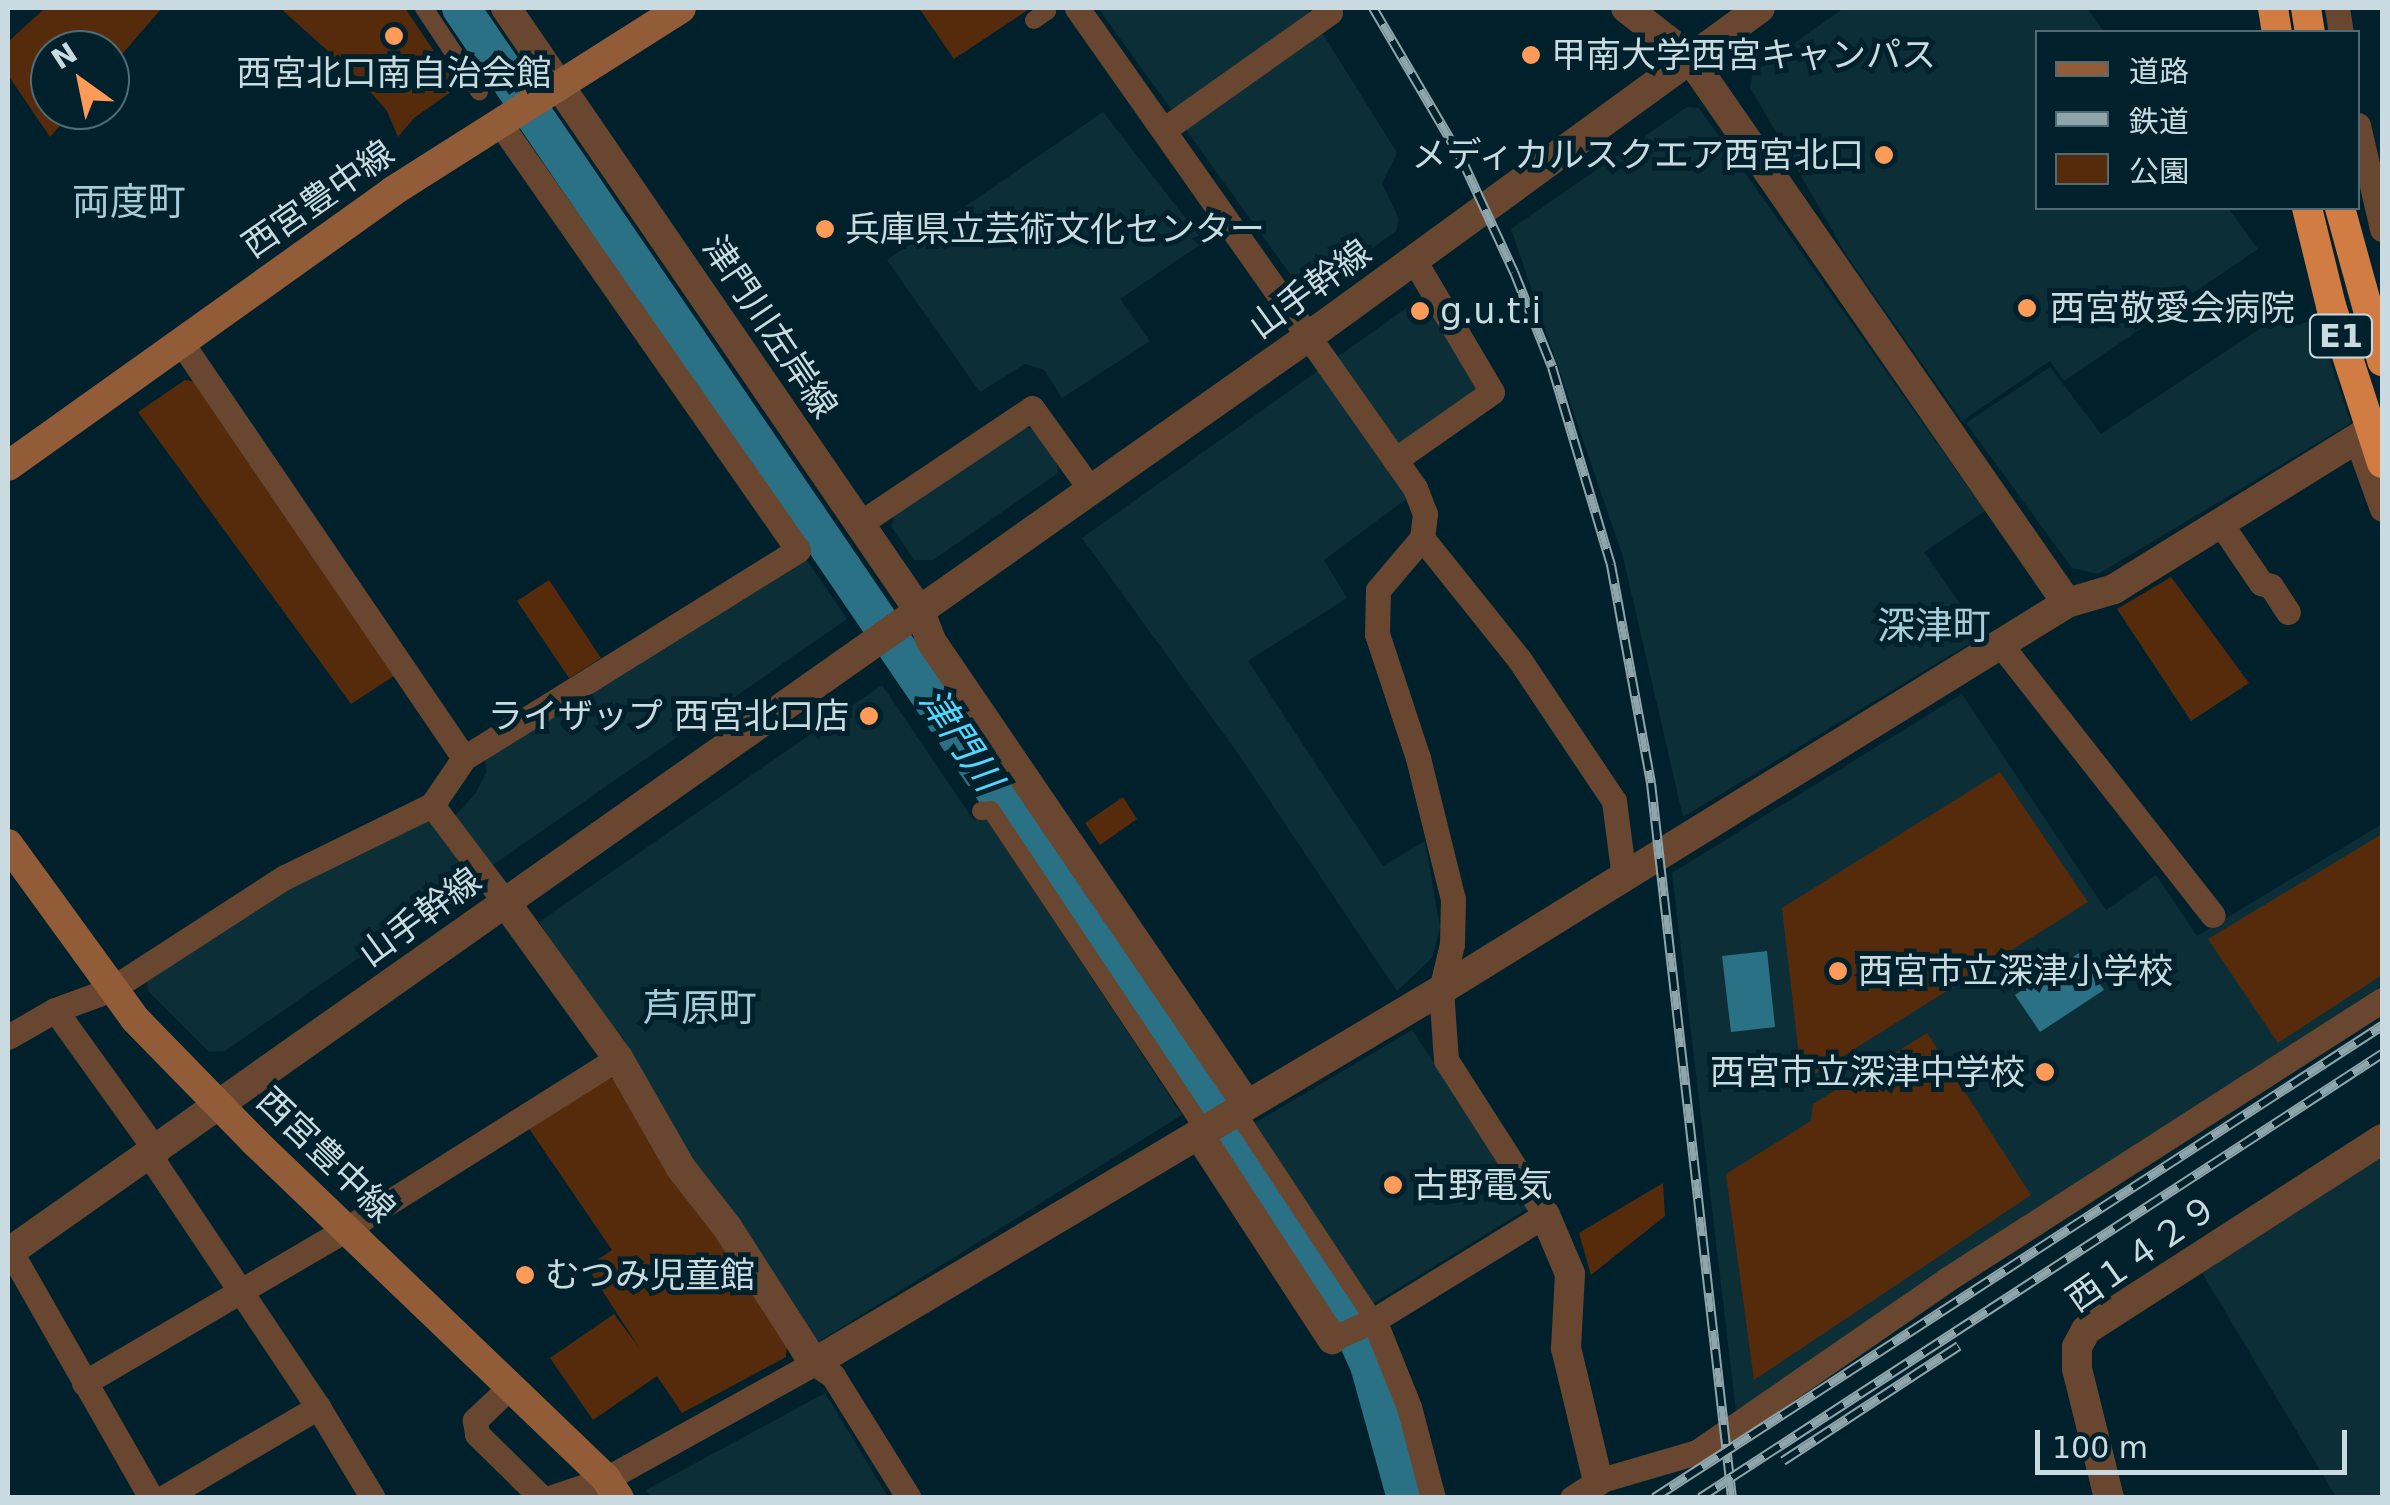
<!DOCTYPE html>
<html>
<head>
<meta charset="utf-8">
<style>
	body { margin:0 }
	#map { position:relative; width:2390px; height:1505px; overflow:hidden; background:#00212b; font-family:"DejaVu Sans","Noto Sans JP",sans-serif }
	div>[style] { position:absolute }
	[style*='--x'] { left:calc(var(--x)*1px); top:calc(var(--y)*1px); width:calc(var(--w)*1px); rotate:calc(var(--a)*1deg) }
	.built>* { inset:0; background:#0c2e37 }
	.green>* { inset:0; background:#562b0c }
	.water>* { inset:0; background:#2b7186 }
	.river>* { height:38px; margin:-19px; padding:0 19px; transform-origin:19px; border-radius:19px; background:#2b7186 }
	.pedestrian>* { height:18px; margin:-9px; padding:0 9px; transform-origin:9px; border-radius:9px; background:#684630 }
	.minor>* { height:25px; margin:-12.5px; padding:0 12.5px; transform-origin:12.5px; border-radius:12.5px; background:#684630 }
	.tertiary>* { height:30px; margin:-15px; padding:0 15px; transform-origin:15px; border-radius:15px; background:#684630 }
	.secondary>* { height:30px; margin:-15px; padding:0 15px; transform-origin:15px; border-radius:15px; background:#925c38 }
	.motorway>* { height:30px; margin:-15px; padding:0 15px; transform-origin:15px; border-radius:15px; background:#d07c42 }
	.rail>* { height:10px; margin-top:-5px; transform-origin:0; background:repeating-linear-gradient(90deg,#00212b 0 19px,#8fa5ac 0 38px); box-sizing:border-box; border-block:2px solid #8fa5ac }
	.motorway-bridge>* { height:30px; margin:-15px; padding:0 15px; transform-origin:15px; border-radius:15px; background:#d07c42 }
	.dots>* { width:28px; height:28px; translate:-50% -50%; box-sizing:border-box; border:5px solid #00212b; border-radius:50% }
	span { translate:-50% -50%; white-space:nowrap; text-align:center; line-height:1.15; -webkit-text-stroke:10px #00212b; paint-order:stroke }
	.shield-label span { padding:2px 8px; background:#00212b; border:2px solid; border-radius:8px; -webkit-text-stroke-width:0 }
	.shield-label { font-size:32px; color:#c9dbe1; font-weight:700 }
	.poi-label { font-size:35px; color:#c9dbe1 }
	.left { translate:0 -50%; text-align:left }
	.right { translate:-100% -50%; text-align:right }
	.street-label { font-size:35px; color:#c9dbe1 }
	.neighbourhood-label { font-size:38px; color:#a7ccd9 }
	.water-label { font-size:38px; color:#52d7ff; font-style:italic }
	.frame { position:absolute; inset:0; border:10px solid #c9dbe1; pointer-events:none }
	.legend { position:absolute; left:2035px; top:30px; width:325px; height:180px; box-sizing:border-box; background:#00212b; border:2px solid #506b74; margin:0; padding:12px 18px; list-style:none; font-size:30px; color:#c9dbe1 }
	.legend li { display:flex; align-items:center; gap:20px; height:50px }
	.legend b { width:50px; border:2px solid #506b74 }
	.north { position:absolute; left:30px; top:30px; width:100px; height:100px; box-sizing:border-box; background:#00212b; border:2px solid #506b74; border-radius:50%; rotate:327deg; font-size:28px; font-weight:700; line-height:40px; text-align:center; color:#c9dbe1 }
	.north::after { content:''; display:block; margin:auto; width:35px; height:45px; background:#fe9b58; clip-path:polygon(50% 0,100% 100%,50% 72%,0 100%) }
	.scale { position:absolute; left:2035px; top:1430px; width:312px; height:45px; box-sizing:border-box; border:5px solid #c9dbe1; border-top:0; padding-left:12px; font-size:30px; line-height:35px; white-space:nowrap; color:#c9dbe1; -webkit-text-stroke:8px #00212b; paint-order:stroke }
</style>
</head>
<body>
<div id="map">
	<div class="built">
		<i style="clip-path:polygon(1098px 8px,1307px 8px,1397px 153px,1382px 183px,1399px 219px,1396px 231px,1324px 283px,1293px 278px)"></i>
		<i style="clip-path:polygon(1844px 8px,2087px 8px,2104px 32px,2038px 32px,2038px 208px,2228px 208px,2258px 249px,2064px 381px,2050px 361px,1962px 421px,1847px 256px,1750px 87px,1753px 72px)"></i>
		<i style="clip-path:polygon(1687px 107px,1699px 108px,1985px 511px,1924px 552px,1982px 636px,1683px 817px,1623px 557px,1511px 229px)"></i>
		<i style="clip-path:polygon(1103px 112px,1204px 242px,1120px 299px,1150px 341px,1062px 398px,1044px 370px,1025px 364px,980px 392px,887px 260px)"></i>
		<i style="clip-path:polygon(1422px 297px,1482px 387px,1384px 457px,1410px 496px,1324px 560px,1347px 598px,1248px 661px,1383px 866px,1425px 841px,1440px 928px,1432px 958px,1397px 991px,1239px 755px,1082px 538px)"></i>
		<i style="clip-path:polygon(2290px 309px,2298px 325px,2316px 319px,2351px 423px,2098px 574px,2072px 568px,1966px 423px,2050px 367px,2101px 434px)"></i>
		<i style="clip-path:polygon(1022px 427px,1036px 430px,1056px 458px,1058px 473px,933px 560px,914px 560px,891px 526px,896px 511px)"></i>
		<i style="clip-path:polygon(806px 559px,847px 619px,225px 1051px,209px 1052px,148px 991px,147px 980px,311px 871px,425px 820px,456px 815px,475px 794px,486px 773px,485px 758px)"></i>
		<i style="clip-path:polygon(882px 685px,974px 821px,984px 815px,1182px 1115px,818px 1342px,686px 1155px,622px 1036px,616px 1036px,539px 922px)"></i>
		<i style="clip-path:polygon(1962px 694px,2106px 910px,2156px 875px,2197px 936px,2382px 824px,2382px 985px,1736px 1411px,1672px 873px)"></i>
		<i style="clip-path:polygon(1412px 1030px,1530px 1207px,1371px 1305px,1253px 1124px)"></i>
		<i style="clip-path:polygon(2382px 1153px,2382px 1497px,2336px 1497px,2201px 1271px)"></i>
		<i style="clip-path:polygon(825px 1393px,888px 1497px,652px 1498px,646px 1490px)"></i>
	</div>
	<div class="green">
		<i style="clip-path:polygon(45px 8px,162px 8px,110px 68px,110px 50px,50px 50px,50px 110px,74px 110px,50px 137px,8px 75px,8px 42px)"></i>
		<i style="clip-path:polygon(280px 8px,405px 8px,458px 87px,414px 118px,398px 137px,387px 111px,359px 79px)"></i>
		<i style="clip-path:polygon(919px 8px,1031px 8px,954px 59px)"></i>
		<i style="clip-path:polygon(185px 380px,197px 382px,394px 676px,351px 704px,138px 412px)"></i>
		<i style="clip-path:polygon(2171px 577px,2249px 683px,2191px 721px,2117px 609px)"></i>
		<i style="clip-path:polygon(549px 580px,601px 658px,569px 678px,517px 601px)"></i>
		<i style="clip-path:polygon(2000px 772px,2088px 902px,1802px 1082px,1782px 908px)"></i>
		<i style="clip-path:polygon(1123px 797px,1137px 819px,1100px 845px,1085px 823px)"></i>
		<i style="clip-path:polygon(2382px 834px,2382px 975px,2278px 1043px,2208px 939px)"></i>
		<i style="clip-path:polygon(1927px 1033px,2031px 1195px,1754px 1380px,1726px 1174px,1811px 1121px,1813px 1104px)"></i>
		<i style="clip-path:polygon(602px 1078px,621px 1079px,787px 1339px,786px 1357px,682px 1413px,657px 1376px,593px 1420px,550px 1358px,614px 1314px,640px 1349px,587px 1267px,612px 1250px,528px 1127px)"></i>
		<i style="clip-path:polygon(1663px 1183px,1665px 1216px,1591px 1275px,1579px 1233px)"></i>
	</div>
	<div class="water">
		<i style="clip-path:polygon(1767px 951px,1775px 1027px,1731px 1032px,1722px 956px)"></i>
		<i style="clip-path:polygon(2079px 953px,2104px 990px,2040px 1032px,2015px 995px)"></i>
	</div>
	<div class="river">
		<i style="--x:461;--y:8;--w:1554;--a:55.73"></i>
		<i style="--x:1336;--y:1292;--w:80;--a:65.7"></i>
		<i style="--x:1369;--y:1365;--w:138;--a:74.5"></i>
	</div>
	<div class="pedestrian">
		<i style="--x:424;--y:8;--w:100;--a:56.5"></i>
		<i style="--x:1034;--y:20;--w:16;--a:-35"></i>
		<i style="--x:1047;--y:11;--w:4;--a:-124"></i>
		<i style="--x:981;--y:811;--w:10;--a:-6"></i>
		<i style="--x:991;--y:810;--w:386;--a:56.3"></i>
		<i style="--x:1247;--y:1106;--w:15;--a:110"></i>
		<i style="--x:1242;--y:1120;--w:240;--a:56.6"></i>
	</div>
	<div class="minor">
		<i style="--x:1077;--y:8;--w:587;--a:54.85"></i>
		<i style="--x:1415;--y:488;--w:28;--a:69"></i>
		<i style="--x:1425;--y:514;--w:24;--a:97"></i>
		<i style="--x:1422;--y:538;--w:68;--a:130.2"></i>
		<i style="--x:1378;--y:590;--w:44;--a:91.3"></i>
		<i style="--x:1377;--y:634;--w:131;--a:71.7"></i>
		<i style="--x:1418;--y:758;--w:145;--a:76.1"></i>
		<i style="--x:1453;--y:899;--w:45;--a:91.3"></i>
		<i style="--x:1452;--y:944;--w:47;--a:103.4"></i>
		<i style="--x:1441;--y:990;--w:70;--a:85.9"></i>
		<i style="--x:1446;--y:1060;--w:184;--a:57.4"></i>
		<i style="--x:1545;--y:1215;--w:201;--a:148.4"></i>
		<i style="--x:1374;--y:1320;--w:46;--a:155.7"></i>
		<i style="--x:2337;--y:8;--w:24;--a:81"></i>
		<i style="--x:2358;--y:125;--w:107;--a:77"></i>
		<i style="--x:1165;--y:129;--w:202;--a:-35.3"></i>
		<i style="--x:1330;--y:12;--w:5;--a:-127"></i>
		<i style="--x:181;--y:342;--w:503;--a:55.77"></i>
		<i style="--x:2357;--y:440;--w:73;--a:70.1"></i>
		<i style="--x:1395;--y:460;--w:118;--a:-35"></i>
		<i style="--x:1492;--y:392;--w:153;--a:-120.6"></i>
		<i style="--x:859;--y:524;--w:208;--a:-33.8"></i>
		<i style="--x:1032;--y:408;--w:101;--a:54.3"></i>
		<i style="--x:2221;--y:524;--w:71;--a:55.9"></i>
		<i style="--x:2261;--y:583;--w:10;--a:17"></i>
		<i style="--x:2271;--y:586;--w:31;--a:57"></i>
		<i style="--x:1422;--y:538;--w:155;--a:51.3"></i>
		<i style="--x:1519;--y:659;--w:171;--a:56.2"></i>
		<i style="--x:1614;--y:801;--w:78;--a:82.6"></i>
		<i style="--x:2001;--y:645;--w:343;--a:51.9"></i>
		<i style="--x:432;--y:805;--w:121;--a:53"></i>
		<i style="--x:55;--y:1010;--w:175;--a:54.3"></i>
		<i style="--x:8;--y:1037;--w:54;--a:-29.9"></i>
		<i style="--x:55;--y:1010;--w:59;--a:-20"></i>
		<i style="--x:110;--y:990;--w:208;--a:-32.9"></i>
		<i style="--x:285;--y:877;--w:164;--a:-26.1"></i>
		<i style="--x:432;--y:805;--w:57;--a:-55.8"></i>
		<i style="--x:464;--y:758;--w:393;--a:-31.9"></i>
		<i style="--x:798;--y:550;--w:522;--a:-124.94"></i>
		<i style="--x:150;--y:1156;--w:302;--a:56.2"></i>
		<i style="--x:318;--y:1407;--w:106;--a:58.9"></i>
		<i style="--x:8;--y:1247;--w:289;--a:60.3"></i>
		<i style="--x:1374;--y:1320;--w:94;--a:68.1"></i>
		<i style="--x:1409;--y:1407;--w:94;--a:75.2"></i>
		<i style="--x:84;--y:1383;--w:306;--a:-30.4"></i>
		<i style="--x:348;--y:1228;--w:319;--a:-32.2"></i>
		<i style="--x:511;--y:1386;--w:50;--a:136.6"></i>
		<i style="--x:475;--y:1420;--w:14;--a:82"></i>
		<i style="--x:477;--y:1434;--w:91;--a:44.6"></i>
		<i style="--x:163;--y:1498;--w:180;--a:-30.4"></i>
		<i style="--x:549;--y:1498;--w:60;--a:-18.4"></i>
		<i style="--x:606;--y:1479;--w:238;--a:-29.1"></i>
		<i style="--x:814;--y:1363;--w:23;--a:34"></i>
		<i style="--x:833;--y:1376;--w:144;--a:58.1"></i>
		<i style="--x:1572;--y:1498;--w:31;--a:-33"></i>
		<i style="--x:1598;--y:1481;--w:103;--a:-16.3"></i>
		<i style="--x:1697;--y:1452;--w:303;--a:-34.6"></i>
		<i style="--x:1946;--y:1280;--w:518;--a:-32.71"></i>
	</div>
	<div class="tertiary">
		<i style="--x:506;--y:8;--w:732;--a:55.57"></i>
		<i style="--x:920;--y:612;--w:31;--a:69"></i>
		<i style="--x:931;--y:641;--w:561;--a:55.74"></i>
		<i style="--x:1626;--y:8;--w:80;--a:37.9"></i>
		<i style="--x:1689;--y:57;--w:664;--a:55.3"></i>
		<i style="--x:505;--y:902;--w:193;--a:54.1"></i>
		<i style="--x:618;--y:1058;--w:127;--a:60.2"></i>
		<i style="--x:681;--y:1168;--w:75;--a:52.1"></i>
		<i style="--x:727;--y:1227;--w:161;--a:57.4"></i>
		<i style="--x:814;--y:1363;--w:730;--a:-30.75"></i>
		<i style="--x:1441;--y:990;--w:736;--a:-31.72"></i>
		<i style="--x:2067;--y:603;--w:49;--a:-16.6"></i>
		<i style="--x:2114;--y:589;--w:315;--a:-31.8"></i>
		<i style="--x:1199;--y:1135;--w:244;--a:56.9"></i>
		<i style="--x:1545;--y:1215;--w:64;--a:67"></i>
		<i style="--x:1570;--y:1274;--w:74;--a:93.1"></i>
		<i style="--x:1566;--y:1348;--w:137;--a:76.5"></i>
		<i style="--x:8;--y:1253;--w:1590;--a:-35.17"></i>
		<i style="--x:1308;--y:337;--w:559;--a:-36.05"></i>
		<i style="--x:2109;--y:1498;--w:133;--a:-103.9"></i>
		<i style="--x:2077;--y:1369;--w:22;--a:-90"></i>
		<i style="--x:2077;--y:1347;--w:19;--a:-62"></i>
		<i style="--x:2086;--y:1330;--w:352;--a:-32.8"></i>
	</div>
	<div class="secondary">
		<i style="--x:8;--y:466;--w:473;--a:-35.5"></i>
		<i style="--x:393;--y:191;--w:341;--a:-32.4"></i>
		<i style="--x:8;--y:844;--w:216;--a:54"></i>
		<i style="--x:135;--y:1019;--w:172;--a:45.7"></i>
		<i style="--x:255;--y:1142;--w:487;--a:43.8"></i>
		<i style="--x:606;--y:1479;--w:23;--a:56"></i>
	</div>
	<div class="motorway">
		<i style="--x:2273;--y:8;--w:24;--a:81"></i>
		<i style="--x:2306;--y:8;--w:24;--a:81"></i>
		<i style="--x:2340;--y:208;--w:159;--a:74.6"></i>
	</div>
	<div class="rail">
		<i style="--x:1373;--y:8;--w:174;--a:59.6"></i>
		<i style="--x:1461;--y:158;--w:126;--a:65.1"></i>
		<i style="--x:1514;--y:272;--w:102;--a:68.2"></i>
		<i style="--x:1552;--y:367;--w:207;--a:73.4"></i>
		<i style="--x:1611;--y:565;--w:222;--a:79.6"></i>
		<i style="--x:1651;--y:783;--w:720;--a:83.54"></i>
		<i style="--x:1783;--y:1461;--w:210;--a:-33.2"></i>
		<i style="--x:1654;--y:1498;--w:868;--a:-32.96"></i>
		<i style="--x:1700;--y:1498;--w:814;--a:-33.07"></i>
	</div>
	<div class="motorway-bridge">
		<i style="--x:2307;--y:208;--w:101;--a:76.2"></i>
		<i style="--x:2331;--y:306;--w:165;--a:72"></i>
	</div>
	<div class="dots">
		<i style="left:394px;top:36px;background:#fe9b58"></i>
		<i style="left:1531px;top:55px;background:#fe9b58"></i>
		<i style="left:1884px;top:155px;background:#fe9b58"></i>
		<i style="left:825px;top:229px;background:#fe9b58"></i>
		<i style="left:2027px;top:308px;background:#fe9b58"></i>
		<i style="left:1420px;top:311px;background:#fe9b58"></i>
		<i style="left:869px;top:716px;background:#fe9b58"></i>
		<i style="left:1838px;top:971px;background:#fe9b58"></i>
		<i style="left:2045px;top:1072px;background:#fe9b58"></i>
		<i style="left:1393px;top:1185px;background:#fe9b58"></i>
		<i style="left:525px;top:1275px;background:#fe9b58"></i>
	</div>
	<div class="shield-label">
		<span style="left:2341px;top:336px">E1</span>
	</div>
	<div class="poi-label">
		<span class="left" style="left:1551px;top:55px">甲南大学西宮キャンパス</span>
		<span style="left:394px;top:73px">西宮北口南自治会館</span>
		<span class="right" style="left:1864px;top:155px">メディカルスクエア西宮北口</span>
		<span class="left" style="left:845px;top:229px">兵庫県立芸術文化センター</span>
		<span class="left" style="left:2050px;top:308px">西宮敬愛会病院</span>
		<span class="left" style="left:1440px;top:311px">g.u.t.i</span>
		<span class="right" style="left:849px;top:716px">ライザップ 西宮北口店</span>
		<span class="left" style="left:1858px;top:971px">西宮市立深津小学校</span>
		<span class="right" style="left:2025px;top:1072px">西宮市立深津中学校</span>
		<span class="left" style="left:1413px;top:1185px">古野電気</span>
		<span class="left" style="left:545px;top:1275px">むつみ児童館</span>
	</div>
	<div class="street-label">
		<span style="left:318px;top:199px;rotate:-35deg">西宮豊中線</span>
		<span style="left:1310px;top:289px;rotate:-36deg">山手幹線</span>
		<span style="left:770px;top:327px;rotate:56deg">津門川左岸線</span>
		<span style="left:420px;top:917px;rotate:-36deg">山手幹線</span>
		<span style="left:326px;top:1155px;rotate:44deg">西宮豊中線</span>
		<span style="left:2142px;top:1253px;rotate:-35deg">西１４２９</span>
	</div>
	<div class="neighbourhood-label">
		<span style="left:129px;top:203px">両度町</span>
		<span style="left:1934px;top:627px">深津町</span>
		<span style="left:700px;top:1009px">芦原町</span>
	</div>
	<div class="water-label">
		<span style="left:960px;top:740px;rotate:56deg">津門川</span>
	</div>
	<div class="frame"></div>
	<ul class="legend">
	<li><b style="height:12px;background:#925c38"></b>道路</li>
	<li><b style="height:12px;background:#8fa5ac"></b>鉄道</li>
	<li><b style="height:28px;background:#562b0c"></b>公園</li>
	</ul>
	<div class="north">N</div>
	<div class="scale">100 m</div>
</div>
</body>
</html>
